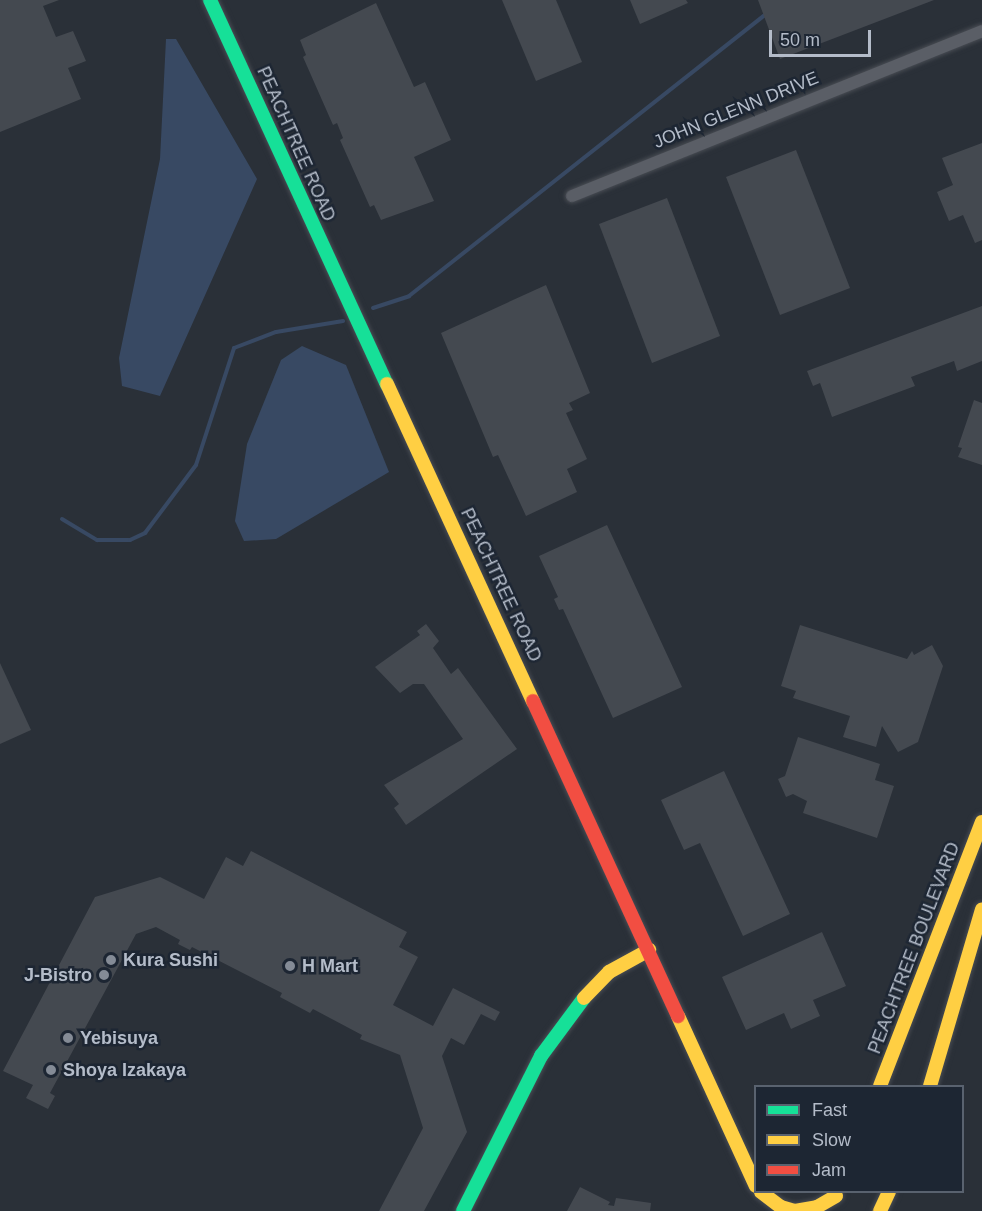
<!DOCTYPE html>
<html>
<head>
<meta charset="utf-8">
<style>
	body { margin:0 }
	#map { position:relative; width:982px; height:1211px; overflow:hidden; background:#2a3038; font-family:Arial,sans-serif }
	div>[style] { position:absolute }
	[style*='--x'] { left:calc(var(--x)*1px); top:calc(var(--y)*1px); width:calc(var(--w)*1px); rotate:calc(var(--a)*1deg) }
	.water>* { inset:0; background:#384963 }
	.stream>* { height:4px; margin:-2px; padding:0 2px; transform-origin:2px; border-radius:2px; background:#384963 }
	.building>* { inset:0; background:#444950 }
	.roads { filter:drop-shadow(0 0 2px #484c53) drop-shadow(0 0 2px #484c53) }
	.street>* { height:12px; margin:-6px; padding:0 6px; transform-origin:6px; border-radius:6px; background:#5a5e66 }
	.fast>* { height:14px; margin:-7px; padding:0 7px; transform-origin:7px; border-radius:7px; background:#16e098 }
	.slow>* { height:14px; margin:-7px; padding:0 7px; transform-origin:7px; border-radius:7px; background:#ffcf43 }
	.jam>* { height:14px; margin:-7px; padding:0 7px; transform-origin:7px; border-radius:7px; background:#f24e42 }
	.dots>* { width:16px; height:16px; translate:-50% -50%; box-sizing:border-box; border:3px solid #1d2633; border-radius:50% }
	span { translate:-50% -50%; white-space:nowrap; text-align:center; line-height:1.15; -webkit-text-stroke:5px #1d2633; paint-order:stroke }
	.street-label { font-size:18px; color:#b4bcc9 }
	.poi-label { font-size:18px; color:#b4bcc9; font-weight:700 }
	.left { translate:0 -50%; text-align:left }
	.right { translate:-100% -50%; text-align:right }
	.legend { position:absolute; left:754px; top:1085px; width:210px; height:108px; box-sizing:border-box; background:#1d2633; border:2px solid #59626f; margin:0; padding:8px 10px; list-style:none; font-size:18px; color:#b4bcc9 }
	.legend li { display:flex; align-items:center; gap:12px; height:30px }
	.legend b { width:30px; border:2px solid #59626f }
	.scale { position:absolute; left:769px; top:30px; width:102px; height:27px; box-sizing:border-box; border:3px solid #b4bcc9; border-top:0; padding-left:8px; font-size:18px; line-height:21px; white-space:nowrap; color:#b4bcc9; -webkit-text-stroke:4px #1d2633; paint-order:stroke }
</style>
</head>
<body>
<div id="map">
	<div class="water">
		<i style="clip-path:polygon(166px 39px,176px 39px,257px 179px,160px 396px,122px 386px,119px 358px,160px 159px)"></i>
		<i style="clip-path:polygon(302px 346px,346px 365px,389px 472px,276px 539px,244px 541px,235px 521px,247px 444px,281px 360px)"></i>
	</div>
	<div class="stream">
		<i style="--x:373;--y:308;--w:38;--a:-18"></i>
		<i style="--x:409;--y:296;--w:456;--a:-38.3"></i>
		<i style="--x:62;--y:519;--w:41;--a:31"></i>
		<i style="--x:97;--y:540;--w:33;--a:0"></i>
		<i style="--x:130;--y:540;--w:17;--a:-25"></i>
		<i style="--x:145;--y:533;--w:85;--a:-53.1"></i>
		<i style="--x:196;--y:465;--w:123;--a:-72"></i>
		<i style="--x:234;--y:348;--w:45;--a:-20.9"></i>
		<i style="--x:276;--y:332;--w:68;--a:-9.3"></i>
	</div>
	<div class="building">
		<i style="clip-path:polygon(0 0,59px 0,43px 6px,56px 37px,73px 31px,86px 61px,68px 68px,81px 99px,0 132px)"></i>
		<i style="clip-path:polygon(502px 0,556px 0,582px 62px,536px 81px)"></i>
		<i style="clip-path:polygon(630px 0,686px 0,688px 3px,640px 24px)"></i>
		<i style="clip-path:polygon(758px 0,934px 0,780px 59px)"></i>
		<i style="clip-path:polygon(376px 3px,414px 87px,425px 82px,451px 140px,414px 157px,434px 201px,381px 220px,374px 205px,370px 207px,340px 140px,343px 138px,337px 123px,333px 125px,303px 57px,306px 55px,300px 40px)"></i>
		<i style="clip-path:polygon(982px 143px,982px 240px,975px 243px,963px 215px,949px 221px,937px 192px,953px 185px,942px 158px)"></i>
		<i style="clip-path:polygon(796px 150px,850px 288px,780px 315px,726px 177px)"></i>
		<i style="clip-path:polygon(667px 198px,720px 336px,652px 363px,599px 224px)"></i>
		<i style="clip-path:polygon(546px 285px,590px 393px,569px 403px,573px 410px,566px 413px,587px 459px,567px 469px,577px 492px,526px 516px,498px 455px,493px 457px,441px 333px)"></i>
		<i style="clip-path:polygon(982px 306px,982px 361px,957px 371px,954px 361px,911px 377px,915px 386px,832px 417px,820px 383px,813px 386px,807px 371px)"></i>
		<i style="clip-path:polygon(974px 400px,982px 403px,982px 465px,958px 457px,962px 448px,958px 447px)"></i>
		<i style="clip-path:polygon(607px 525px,682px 687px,613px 718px,563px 609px,559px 610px,554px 599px,558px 597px,539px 556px)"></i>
		<i style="clip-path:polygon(426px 624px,439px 641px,433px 648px,451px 674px,458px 668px,517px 749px,406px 825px,394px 808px,399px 804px,384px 785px,463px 739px,424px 684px,413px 684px,400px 693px,375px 667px,420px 635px,417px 631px)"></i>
		<i style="clip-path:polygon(800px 625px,907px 659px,912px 651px,914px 655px,932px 645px,943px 666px,918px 742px,898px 752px,882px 726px,876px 747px,843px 737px,850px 716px,793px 698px,796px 691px,781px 686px)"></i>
		<i style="clip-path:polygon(0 663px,31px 730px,0 744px)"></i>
		<i style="clip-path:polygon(798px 737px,880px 764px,875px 780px,894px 786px,877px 838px,803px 813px,807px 801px,793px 794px,786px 797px,778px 779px,785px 776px)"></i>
		<i style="clip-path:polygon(724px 771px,790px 914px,743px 936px,700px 843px,684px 850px,661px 800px)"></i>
		<i style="clip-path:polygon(251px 851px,407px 932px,399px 947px,418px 957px,393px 1005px,433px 1026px,453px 988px,500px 1012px,495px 1021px,481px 1014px,464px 1045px,451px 1038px,442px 1056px,467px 1132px,424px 1211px,379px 1211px,423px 1128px,400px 1055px,360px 1039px,362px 1035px,313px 1009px,310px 1013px,280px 997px,282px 993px,192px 947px,190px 950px,178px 944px,180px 940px,156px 927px,136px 934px,50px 1093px,55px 1096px,48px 1109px,26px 1098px,33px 1085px,3px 1071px,95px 897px,160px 877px,204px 899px,226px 857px,243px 866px)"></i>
		<i style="clip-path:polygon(822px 932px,846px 986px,813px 1000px,820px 1016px,791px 1029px,784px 1013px,746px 1030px,722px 977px)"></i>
		<i style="clip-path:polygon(580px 1187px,610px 1202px,608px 1205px,614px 1206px,616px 1198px,651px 1203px,650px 1211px,567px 1211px)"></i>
	</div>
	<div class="roads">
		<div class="street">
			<i style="--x:572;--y:196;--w:442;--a:-21.9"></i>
		</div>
		<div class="fast">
			<i style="--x:210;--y:0;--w:423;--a:65.3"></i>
			<i style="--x:463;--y:1211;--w:174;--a:-63.3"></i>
			<i style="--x:541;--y:1056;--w:72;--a:-53.4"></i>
		</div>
		<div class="slow">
			<i style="--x:387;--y:384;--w:349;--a:65.3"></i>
			<i style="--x:584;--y:998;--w:36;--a:-46"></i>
			<i style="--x:609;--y:972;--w:46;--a:-28.8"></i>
			<i style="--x:678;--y:1016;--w:187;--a:65.4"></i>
			<i style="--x:880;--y:1086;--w:283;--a:-68.9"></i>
			<i style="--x:930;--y:1086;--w:184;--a:-73.6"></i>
			<i style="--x:761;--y:1192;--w:25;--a:37"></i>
			<i style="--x:781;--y:1207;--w:15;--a:16"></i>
			<i style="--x:795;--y:1211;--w:22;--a:-10"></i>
			<i style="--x:817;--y:1207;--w:22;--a:-30"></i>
			<i style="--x:880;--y:1211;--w:21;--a:-65"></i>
		</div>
		<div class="jam">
			<i style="--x:533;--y:701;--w:347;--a:65.3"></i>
		</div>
	</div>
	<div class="dots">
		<i style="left:111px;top:960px;background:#848b96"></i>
		<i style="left:290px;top:966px;background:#848b96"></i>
		<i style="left:104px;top:975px;background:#848b96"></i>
		<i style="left:68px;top:1038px;background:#848b96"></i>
		<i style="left:51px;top:1070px;background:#848b96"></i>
	</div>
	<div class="street-label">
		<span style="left:736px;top:110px;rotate:-22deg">JOHN GLENN DRIVE</span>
		<span style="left:296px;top:144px;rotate:66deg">PEACHTREE ROAD</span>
		<span style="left:501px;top:585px;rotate:65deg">PEACHTREE ROAD</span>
		<span style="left:914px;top:948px;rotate:-69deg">PEACHTREE BOULEVARD</span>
	</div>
	<div class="poi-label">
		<span class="left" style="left:123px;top:960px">Kura Sushi</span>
		<span class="left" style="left:302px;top:966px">H Mart</span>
		<span class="right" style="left:92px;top:975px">J-Bistro</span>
		<span class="left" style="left:80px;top:1038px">Yebisuya</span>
		<span class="left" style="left:63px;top:1070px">Shoya Izakaya</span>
	</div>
	<ul class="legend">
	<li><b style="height:8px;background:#16e098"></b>Fast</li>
	<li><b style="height:8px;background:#ffcf43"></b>Slow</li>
	<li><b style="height:8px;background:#f24e42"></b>Jam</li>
	</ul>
	<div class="scale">50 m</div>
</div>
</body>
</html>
